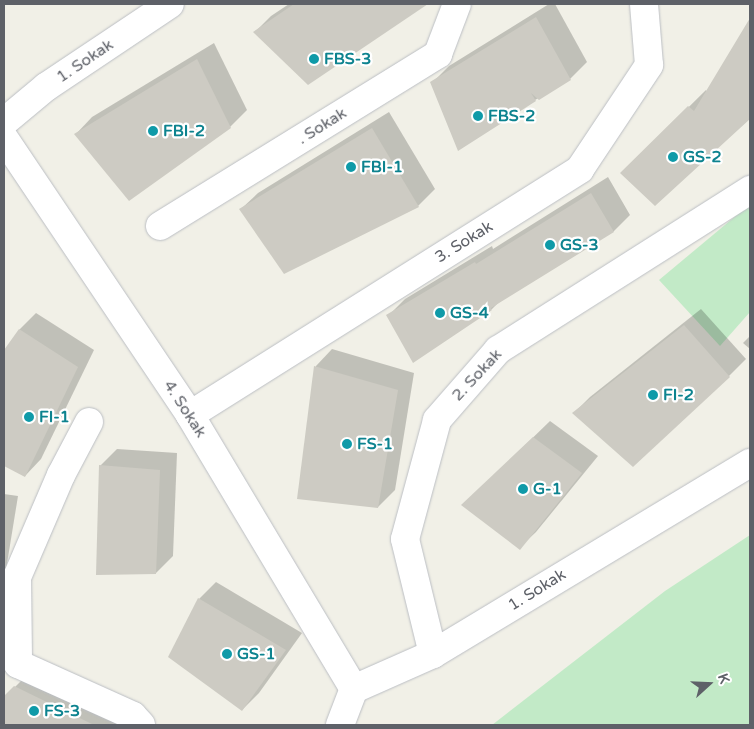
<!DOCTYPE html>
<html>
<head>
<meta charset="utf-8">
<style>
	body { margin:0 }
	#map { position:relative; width:754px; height:729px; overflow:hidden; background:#f1f0e7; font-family:"Varela Round",sans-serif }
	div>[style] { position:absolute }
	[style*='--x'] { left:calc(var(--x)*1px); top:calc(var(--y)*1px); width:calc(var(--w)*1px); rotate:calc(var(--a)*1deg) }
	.green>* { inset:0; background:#c2eac7 }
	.shadow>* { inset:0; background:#0003 }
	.building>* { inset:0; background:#cdcbc3 }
	.roads { filter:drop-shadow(0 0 1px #bbbec3) drop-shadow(0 0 1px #bbbec3) }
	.street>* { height:28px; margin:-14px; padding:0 14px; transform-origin:14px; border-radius:14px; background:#fff }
	.dots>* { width:14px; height:14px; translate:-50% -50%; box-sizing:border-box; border:2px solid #fff; border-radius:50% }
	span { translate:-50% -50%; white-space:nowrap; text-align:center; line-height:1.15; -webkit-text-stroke:4.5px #fff; paint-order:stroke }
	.culture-label { font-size:16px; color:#0d838f; font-weight:700 }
	.left { translate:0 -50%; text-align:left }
	.street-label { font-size:16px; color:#5e6168 }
	.frame { position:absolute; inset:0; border:5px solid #5e6168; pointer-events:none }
	.north { position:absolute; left:684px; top:659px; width:50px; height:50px; -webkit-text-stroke:4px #fff; paint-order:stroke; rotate:70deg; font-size:14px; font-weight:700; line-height:20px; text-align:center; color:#5e6168 }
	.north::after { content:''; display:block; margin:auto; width:18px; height:22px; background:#5e6168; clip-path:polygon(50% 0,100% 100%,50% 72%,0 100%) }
</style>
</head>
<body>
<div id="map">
	<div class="green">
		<i style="clip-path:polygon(750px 204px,750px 312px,720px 346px,659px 280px)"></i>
		<i style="clip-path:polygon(750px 535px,750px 725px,492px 725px,665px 591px)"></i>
	</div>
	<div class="shadow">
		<i style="clip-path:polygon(289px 4px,422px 4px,414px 12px,255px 32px,271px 16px)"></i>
		<i style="clip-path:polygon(549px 4px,555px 4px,587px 62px,570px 79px,535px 100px,432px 83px,449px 66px)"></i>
		<i style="clip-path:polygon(750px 21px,750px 118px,655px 204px,622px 173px,706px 90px,707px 92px)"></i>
		<i style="clip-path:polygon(214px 43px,247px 110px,230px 127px,76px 134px,92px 117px)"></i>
		<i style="clip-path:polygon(389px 112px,435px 189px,418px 206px,241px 209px,258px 193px)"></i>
		<i style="clip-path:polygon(608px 177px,630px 215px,614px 231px,499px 302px,492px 309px,388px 316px,405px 299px,492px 246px,493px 249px)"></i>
		<i style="clip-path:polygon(701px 309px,746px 359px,729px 376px,574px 413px,590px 397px)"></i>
		<i style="clip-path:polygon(36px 313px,94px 350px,41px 459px,25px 476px,4px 465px,4px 352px,20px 329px)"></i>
		<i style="clip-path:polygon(750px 336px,750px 349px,743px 343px)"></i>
		<i style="clip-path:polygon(332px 349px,414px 373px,395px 490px,378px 507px,298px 498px,316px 366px)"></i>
		<i style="clip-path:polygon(550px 421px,598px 456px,536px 532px,519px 548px,480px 489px)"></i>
		<i style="clip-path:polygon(117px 449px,177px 453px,173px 556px,156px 573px,100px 466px)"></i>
		<i style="clip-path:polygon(4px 494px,18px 496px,4px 582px)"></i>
		<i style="clip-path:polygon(216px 582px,302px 633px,259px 693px,242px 710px,199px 599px)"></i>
		<i style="clip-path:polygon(32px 670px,128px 725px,4px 725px,4px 698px)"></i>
	</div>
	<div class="building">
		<i style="clip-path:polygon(294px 4px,428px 4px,308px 85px,253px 32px)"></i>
		<i style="clip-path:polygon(536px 17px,571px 80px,539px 100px,531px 93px,536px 101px,458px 151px,430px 82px)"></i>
		<i style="clip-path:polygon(750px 18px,750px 119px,655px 206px,620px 173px,688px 106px,694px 111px)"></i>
		<i style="clip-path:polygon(197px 59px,231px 128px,129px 201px,74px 134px)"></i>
		<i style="clip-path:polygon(372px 128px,419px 207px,284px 274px,239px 209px)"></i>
		<i style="clip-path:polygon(591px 193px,614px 232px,491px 308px,492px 310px,413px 363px,386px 315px,475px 262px,476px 264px)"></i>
		<i style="clip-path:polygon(684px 325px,730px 377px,633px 467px,572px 413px)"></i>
		<i style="clip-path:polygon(19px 329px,78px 367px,25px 477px,4px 466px,4px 350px)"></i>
		<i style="clip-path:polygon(314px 366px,398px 390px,378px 508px,297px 499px)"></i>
		<i style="clip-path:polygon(533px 437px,582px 473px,520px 550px,461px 505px)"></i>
		<i style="clip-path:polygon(99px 465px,160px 470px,156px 574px,96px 575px)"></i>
		<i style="clip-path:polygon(198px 598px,286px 650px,242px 711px,168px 657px)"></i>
		<i style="clip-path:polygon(14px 686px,94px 725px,4px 725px,4px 696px)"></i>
	</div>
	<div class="roads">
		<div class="street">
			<i style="--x:4;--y:122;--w:55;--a:-39.8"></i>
			<i style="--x:46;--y:87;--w:149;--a:-33.8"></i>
			<i style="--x:4;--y:138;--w:334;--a:56.1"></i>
			<i style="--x:190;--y:415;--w:319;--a:59.1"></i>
			<i style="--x:160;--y:226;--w:327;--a:-31.7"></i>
			<i style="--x:438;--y:54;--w:53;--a:-69.2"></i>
			<i style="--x:190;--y:415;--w:461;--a:-32.2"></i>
			<i style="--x:580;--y:169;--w:125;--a:-56.4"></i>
			<i style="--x:649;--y:65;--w:61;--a:-94.7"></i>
			<i style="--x:89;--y:422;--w:60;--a:117.8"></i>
			<i style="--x:61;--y:475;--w:111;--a:113.3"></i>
			<i style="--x:17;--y:577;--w:87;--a:89.3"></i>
			<i style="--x:18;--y:664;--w:126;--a:24.3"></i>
			<i style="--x:133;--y:716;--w:12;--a:48"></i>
			<i style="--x:433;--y:654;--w:118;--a:-103.7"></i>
			<i style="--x:405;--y:539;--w:123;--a:-74.9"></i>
			<i style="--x:437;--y:420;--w:93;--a:-48.9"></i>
			<i style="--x:498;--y:350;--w:299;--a:-32.4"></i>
			<i style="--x:340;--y:725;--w:39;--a:-69"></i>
			<i style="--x:354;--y:689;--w:86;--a:-23.9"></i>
			<i style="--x:433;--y:654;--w:370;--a:-31.1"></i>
		</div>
	</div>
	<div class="dots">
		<i style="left:314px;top:59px;background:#0f9aa8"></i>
		<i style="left:478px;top:116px;background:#0f9aa8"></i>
		<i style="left:153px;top:131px;background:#0f9aa8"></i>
		<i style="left:673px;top:157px;background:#0f9aa8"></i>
		<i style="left:351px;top:167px;background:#0f9aa8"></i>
		<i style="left:550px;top:245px;background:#0f9aa8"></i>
		<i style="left:440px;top:313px;background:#0f9aa8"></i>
		<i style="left:653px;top:395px;background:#0f9aa8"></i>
		<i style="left:29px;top:417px;background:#0f9aa8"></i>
		<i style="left:347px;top:444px;background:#0f9aa8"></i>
		<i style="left:523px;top:489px;background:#0f9aa8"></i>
		<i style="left:227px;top:654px;background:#0f9aa8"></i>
		<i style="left:34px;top:711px;background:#0f9aa8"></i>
	</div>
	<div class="culture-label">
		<span class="left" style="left:324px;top:59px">FBS-3</span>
		<span class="left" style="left:488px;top:116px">FBS-2</span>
		<span class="left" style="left:163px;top:131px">FBI-2</span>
		<span class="left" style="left:683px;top:157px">GS-2</span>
		<span class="left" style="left:361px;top:167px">FBI-1</span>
		<span class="left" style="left:560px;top:245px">GS-3</span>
		<span class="left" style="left:450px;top:313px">GS-4</span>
		<span class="left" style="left:663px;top:395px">FI-2</span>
		<span class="left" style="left:39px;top:417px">FI-1</span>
		<span class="left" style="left:357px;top:444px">FS-1</span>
		<span class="left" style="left:533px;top:489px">G-1</span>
		<span class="left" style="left:237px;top:654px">GS-1</span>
		<span class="left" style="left:44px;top:711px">FS-3</span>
	</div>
	<div class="street-label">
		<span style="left:85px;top:61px;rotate:-34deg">1. Sokak</span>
		<span style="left:322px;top:126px;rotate:-32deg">. Sokak</span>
		<span style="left:464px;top:242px;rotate:-32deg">3. Sokak</span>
		<span style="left:477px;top:375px;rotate:-47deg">2. Sokak</span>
		<span style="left:185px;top:409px;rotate:57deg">4. Sokak</span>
		<span style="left:537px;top:590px;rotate:-32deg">1. Sokak</span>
	</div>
	<div class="frame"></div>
	<div class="north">K</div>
</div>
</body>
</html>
